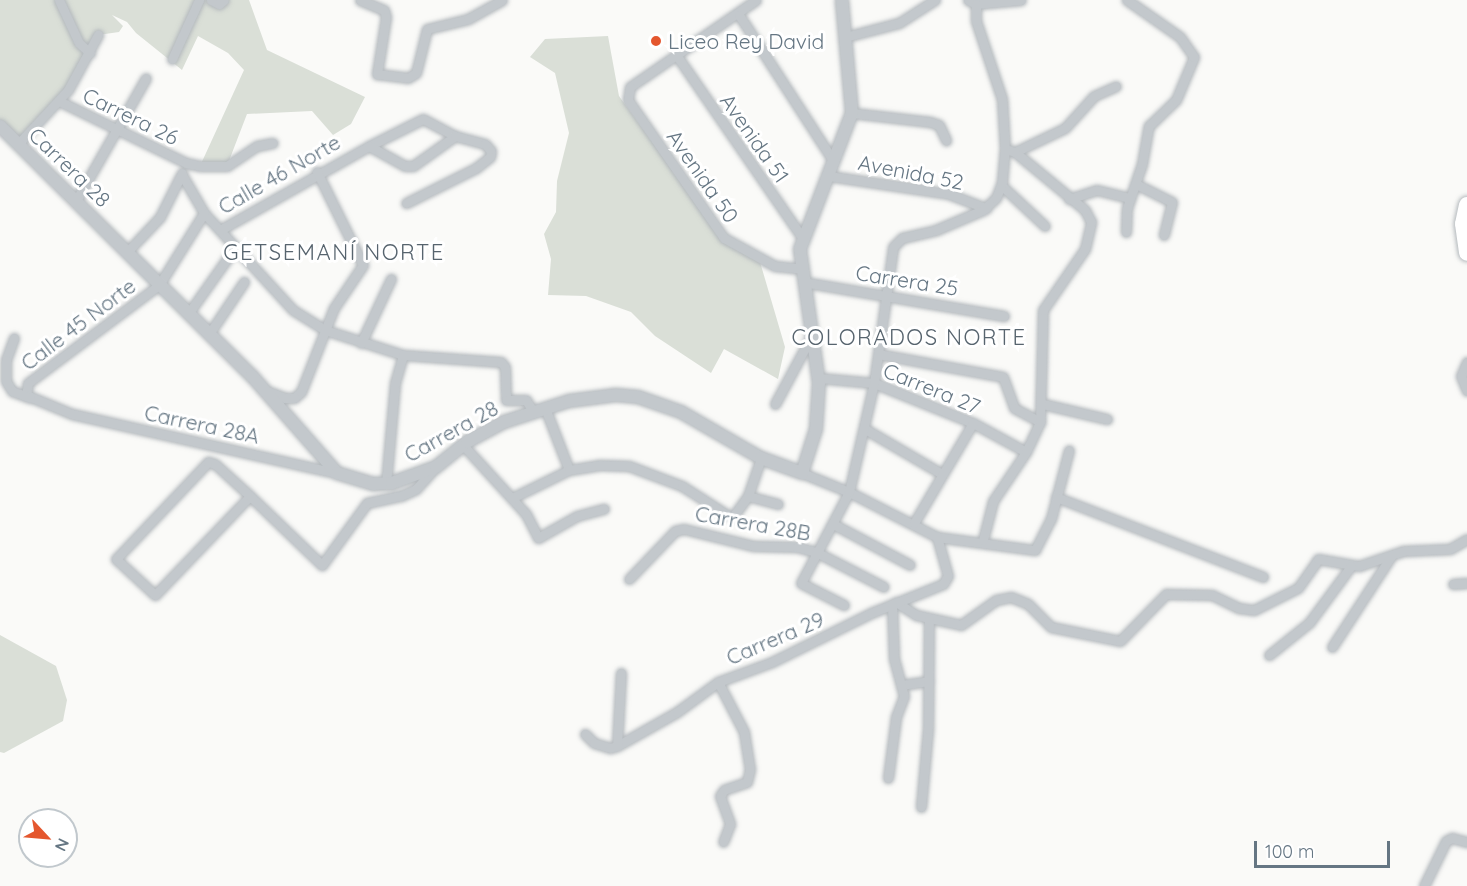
<!DOCTYPE html>
<html>
<head>
<meta charset="utf-8">
<style>
	body { margin:0 }
	#map { position:relative; width:1467px; height:886px; overflow:hidden; background:#fafaf8; font-family:Quicksand,sans-serif }
	div>[style] { position:absolute }
	[style*='--x'] { left:calc(var(--x)*1px); top:calc(var(--y)*1px); width:calc(var(--w)*1px); rotate:calc(var(--a)*1deg) }
	.green>* { inset:0; background:#dadfd7 }
	.roads { filter:drop-shadow(0 0 2px #b4b9bd) drop-shadow(0 0 2px #b4b9bd) }
	.minor>* { height:9px; margin:-4.5px; padding:0 4.5px; transform-origin:4.5px; border-radius:4.5px; background:#c3c8cc }
	.tertiary>* { height:12px; margin:-6px; padding:0 6px; transform-origin:6px; border-radius:6px; background:#c3c8cc }
	.trunk>* { height:16px; margin:-8px; padding:0 8px; transform-origin:8px; border-radius:8px; background:#fff }
	.dots>* { width:16px; height:16px; translate:-50% -50%; box-sizing:border-box; border:3px solid #fff; border-radius:50% }
	span { translate:-50% -50%; white-space:nowrap; text-align:center; line-height:1.15; -webkit-text-stroke:6px #fff; paint-order:stroke }
	.poi-label { font-size:21px; color:#657683 }
	.left { translate:0 -50%; text-align:left }
	.street-label { font-size:21px; color:#657683 }
	.neighbourhood-label { font-size:22px; color:#57646e; letter-spacing:1.5px }
	.north { position:absolute; left:18px; top:808px; width:60px; height:60px; box-sizing:border-box; background:#fff; border:2px solid #c1c8cd; border-radius:50%; rotate:116deg; font-size:16px; font-weight:700; line-height:24px; text-align:center; color:#657683 }
	.north::after { content:''; display:block; margin:auto; width:21px; height:27px; background:#e4572e; clip-path:polygon(50% 0,100% 100%,50% 72%,0 100%) }
	.scale { position:absolute; left:1254px; top:841px; width:136px; height:27px; box-sizing:border-box; border:3px solid #657683; border-top:0; padding-left:8px; font-size:18px; line-height:21px; white-space:nowrap; color:#657683; -webkit-text-stroke:4px #fff; paint-order:stroke }
</style>
</head>
<body>
<div id="map">
	<div class="green">
		<i style="clip-path:polygon(0 0,249px 0,267px 50px,365px 97px,351px 124px,333px 135px,312px 111px,247px 114px,227px 166px,200px 166px,244px 70px,228px 53px,198px 36px,182px 70px,136px 33px,127px 22px,112px 15px,123px 26px,119px 32px,98px 35px,77px 77px,18px 144px,0 126px)"></i>
		<i style="clip-path:polygon(608px 36px,619px 96px,721px 238px,760px 262px,785px 347px,778px 379px,724px 349px,711px 373px,655px 336px,631px 312px,586px 296px,548px 295px,551px 259px,544px 234px,556px 212px,557px 181px,569px 133px,555px 73px,530px 57px,545px 39px)"></i>
		<i style="clip-path:polygon(0 635px,56px 666px,67px 700px,63px 721px,4px 753px,0 752px)"></i>
	</div>
	<div class="roads">
		<div class="minor">
			<i style="--x:59;--y:0;--w:47;--a:65.1"></i>
			<i style="--x:79;--y:43;--w:15;--a:42"></i>
			<i style="--x:211;--y:0;--w:9;--a:27"></i>
			<i style="--x:219;--y:4;--w:6;--a:-39"></i>
			<i style="--x:360;--y:0;--w:26;--a:23"></i>
			<i style="--x:384;--y:10;--w:7;--a:74"></i>
			<i style="--x:386;--y:17;--w:58;--a:99"></i>
			<i style="--x:377;--y:74;--w:31;--a:7"></i>
			<i style="--x:408;--y:78;--w:9;--a:-32"></i>
			<i style="--x:416;--y:73;--w:45;--a:-76"></i>
			<i style="--x:427;--y:29;--w:42;--a:-13.7"></i>
			<i style="--x:468;--y:19;--w:39;--a:-29"></i>
			<i style="--x:756;--y:0;--w:153;--a:145.4"></i>
			<i style="--x:630;--y:87;--w:13;--a:99"></i>
			<i style="--x:628;--y:100;--w:168;--a:55.2"></i>
			<i style="--x:724;--y:238;--w:58;--a:28.8"></i>
			<i style="--x:775;--y:266;--w:27;--a:6"></i>
			<i style="--x:968;--y:0;--w:9;--a:27"></i>
			<i style="--x:976;--y:4;--w:45;--a:-5.1"></i>
			<i style="--x:739;--y:15;--w:175;--a:57.1"></i>
			<i style="--x:845;--y:37;--w:56;--a:-14.5"></i>
			<i style="--x:899;--y:23;--w:43;--a:-32.6"></i>
			<i style="--x:677;--y:56;--w:224;--a:55.4"></i>
			<i style="--x:172;--y:59;--w:65;--a:-65.4"></i>
			<i style="--x:59;--y:101;--w:141;--a:26"></i>
			<i style="--x:186;--y:163;--w:14;--a:12"></i>
			<i style="--x:200;--y:166;--w:27;--a:0"></i>
			<i style="--x:227;--y:166;--w:36;--a:-34"></i>
			<i style="--x:257;--y:146;--w:16;--a:-11"></i>
			<i style="--x:852;--y:113;--w:79;--a:6.6"></i>
			<i style="--x:930;--y:122;--w:9;--a:18"></i>
			<i style="--x:939;--y:125;--w:17;--a:65"></i>
			<i style="--x:18;--y:144;--w:74;--a:-47.2"></i>
			<i style="--x:68;--y:90;--w:63;--a:-61.4"></i>
			<i style="--x:369;--y:146;--w:60;--a:-26.6"></i>
			<i style="--x:423;--y:119;--w:36;--a:28"></i>
			<i style="--x:1015;--y:152;--w:55;--a:-25.6"></i>
			<i style="--x:1065;--y:128;--w:43;--a:-47.8"></i>
			<i style="--x:1094;--y:96;--w:24;--a:-24"></i>
			<i style="--x:182;--y:175;--w:44;--a:59.9"></i>
			<i style="--x:204;--y:213;--w:132;--a:47.5"></i>
			<i style="--x:293;--y:310;--w:38;--a:32"></i>
			<i style="--x:325;--y:330;--w:82;--a:17.8"></i>
			<i style="--x:829;--y:176;--w:121;--a:8.5"></i>
			<i style="--x:949;--y:194;--w:40;--a:21"></i>
			<i style="--x:1136;--y:184;--w:40;--a:26.6"></i>
			<i style="--x:1172;--y:202;--w:34;--a:104"></i>
			<i style="--x:1001;--y:185;--w:60;--a:43"></i>
			<i style="--x:77;--y:199;--w:139;--a:-60.3"></i>
			<i style="--x:1069;--y:199;--w:29;--a:-18"></i>
			<i style="--x:1097;--y:190;--w:34;--a:14"></i>
			<i style="--x:204;--y:213;--w:85;--a:122"></i>
			<i style="--x:159;--y:285;--w:164;--a:143.2"></i>
			<i style="--x:28;--y:383;--w:12;--a:99"></i>
			<i style="--x:26;--y:395;--w:50;--a:22.4"></i>
			<i style="--x:72;--y:414;--w:271;--a:12.6"></i>
			<i style="--x:220;--y:230;--w:171;--a:-29.4"></i>
			<i style="--x:369;--y:146;--w:41;--a:29.1"></i>
			<i style="--x:405;--y:166;--w:8;--a:0"></i>
			<i style="--x:413;--y:166;--w:52;--a:-35.5"></i>
			<i style="--x:455;--y:136;--w:31;--a:15"></i>
			<i style="--x:485;--y:144;--w:9;--a:49"></i>
			<i style="--x:491;--y:151;--w:6;--a:99"></i>
			<i style="--x:490;--y:157;--w:18;--a:142"></i>
			<i style="--x:476;--y:168;--w:78;--a:153.4"></i>
			<i style="--x:1126;--y:232;--w:24;--a:-88"></i>
			<i style="--x:1127;--y:208;--w:46;--a:-71.2"></i>
			<i style="--x:1142;--y:164;--w:39;--a:-80"></i>
			<i style="--x:1149;--y:126;--w:37;--a:-44"></i>
			<i style="--x:1176;--y:100;--w:47;--a:-67.3"></i>
			<i style="--x:1194;--y:57;--w:24;--a:-125"></i>
			<i style="--x:1180;--y:37;--w:65;--a:-145.1"></i>
			<i style="--x:128;--y:251;--w:47;--a:-46.7"></i>
			<i style="--x:160;--y:217;--w:49;--a:-63.4"></i>
			<i style="--x:803;--y:282;--w:204;--a:9.6"></i>
			<i style="--x:188;--y:314;--w:80;--a:-54.7"></i>
			<i style="--x:209;--y:334;--w:63;--a:-56.1"></i>
			<i style="--x:14;--y:338;--w:23;--a:110"></i>
			<i style="--x:6;--y:360;--w:21;--a:90"></i>
			<i style="--x:6;--y:381;--w:12;--a:59"></i>
			<i style="--x:12;--y:391;--w:19;--a:21"></i>
			<i style="--x:361;--y:343;--w:71;--a:-64.9"></i>
			<i style="--x:878;--y:354;--w:127;--a:10.4"></i>
			<i style="--x:1003;--y:377;--w:33;--a:70"></i>
			<i style="--x:1014;--y:408;--w:30;--a:28"></i>
			<i style="--x:1467;--y:362;--w:15;--a:113"></i>
			<i style="--x:1461;--y:376;--w:16;--a:68"></i>
			<i style="--x:819;--y:378;--w:55;--a:5.2"></i>
			<i style="--x:874;--y:383;--w:107;--a:22"></i>
			<i style="--x:973;--y:423;--w:60;--a:28.7"></i>
			<i style="--x:267;--y:391;--w:19;--a:21"></i>
			<i style="--x:285;--y:398;--w:9;--a:0"></i>
			<i style="--x:294;--y:398;--w:9;--a:-41"></i>
			<i style="--x:301;--y:392;--w:90;--a:-68.6"></i>
			<i style="--x:334;--y:308;--w:52;--a:-56"></i>
			<i style="--x:363;--y:265;--w:104;--a:-116.3"></i>
			<i style="--x:775;--y:404;--w:81;--a:-61.8"></i>
			<i style="--x:1043;--y:404;--w:66;--a:13.2"></i>
			<i style="--x:545;--y:408;--w:66;--a:68.8"></i>
			<i style="--x:865;--y:429;--w:89;--a:30.3"></i>
			<i style="--x:463;--y:445;--w:93;--a:47.6"></i>
			<i style="--x:526;--y:514;--w:27;--a:63"></i>
			<i style="--x:538;--y:538;--w:45;--a:-29.4"></i>
			<i style="--x:577;--y:516;--w:28;--a:-15"></i>
			<i style="--x:802;--y:473;--w:51;--a:22"></i>
			<i style="--x:849;--y:492;--w:99;--a:27.1"></i>
			<i style="--x:937;--y:537;--w:99;--a:7.6"></i>
			<i style="--x:1035;--y:550;--w:35;--a:-63"></i>
			<i style="--x:1051;--y:519;--w:71;--a:-75.4"></i>
			<i style="--x:386;--y:484;--w:101;--a:-84.9"></i>
			<i style="--x:395;--y:383;--w:29;--a:-74"></i>
			<i style="--x:403;--y:355;--w:98;--a:4.1"></i>
			<i style="--x:501;--y:362;--w:6;--a:51"></i>
			<i style="--x:505;--y:367;--w:33;--a:88"></i>
			<i style="--x:506;--y:400;--w:20;--a:0"></i>
			<i style="--x:526;--y:400;--w:13;--a:58"></i>
			<i style="--x:250;--y:496;--w:137;--a:133.8"></i>
			<i style="--x:155;--y:595;--w:53;--a:-137.3"></i>
			<i style="--x:116;--y:559;--w:134;--a:-46.5"></i>
			<i style="--x:208;--y:462;--w:7;--a:16"></i>
			<i style="--x:215;--y:464;--w:47;--a:42.4"></i>
			<i style="--x:250;--y:496;--w:100;--a:43.8"></i>
			<i style="--x:322;--y:565;--w:77;--a:-54"></i>
			<i style="--x:367;--y:503;--w:35;--a:-12"></i>
			<i style="--x:401;--y:496;--w:17;--a:-25"></i>
			<i style="--x:416;--y:489;--w:27;--a:-48"></i>
			<i style="--x:748;--y:496;--w:31;--a:15"></i>
			<i style="--x:1056;--y:497;--w:222;--a:21.1"></i>
			<i style="--x:512;--y:498;--w:64;--a:-26.2"></i>
			<i style="--x:569;--y:470;--w:30;--a:-9"></i>
			<i style="--x:599;--y:465;--w:30;--a:2"></i>
			<i style="--x:629;--y:466;--w:57;--a:20.7"></i>
			<i style="--x:682;--y:486;--w:59;--a:32.6"></i>
			<i style="--x:732;--y:518;--w:27;--a:-54"></i>
			<i style="--x:748;--y:496;--w:40;--a:-71.1"></i>
			<i style="--x:914;--y:523;--w:116;--a:-59.5"></i>
			<i style="--x:833;--y:524;--w:87;--a:28"></i>
			<i style="--x:983;--y:540;--w:40;--a:-75.6"></i>
			<i style="--x:993;--y:501;--w:59;--a:-56"></i>
			<i style="--x:1026;--y:452;--w:33;--a:-65"></i>
			<i style="--x:1040;--y:422;--w:112;--a:-88.5"></i>
			<i style="--x:1043;--y:310;--w:74;--a:-55.5"></i>
			<i style="--x:1085;--y:249;--w:28;--a:-77"></i>
			<i style="--x:1091;--y:222;--w:13;--a:-117"></i>
			<i style="--x:1085;--y:210;--w:91;--a:-140.4"></i>
			<i style="--x:1015;--y:152;--w:10;--a:-163"></i>
			<i style="--x:629;--y:579;--w:66;--a:-46.2"></i>
			<i style="--x:675;--y:531;--w:9;--a:-13"></i>
			<i style="--x:684;--y:529;--w:72;--a:13.7"></i>
			<i style="--x:754;--y:546;--w:43;--a:1.3"></i>
			<i style="--x:797;--y:547;--w:20;--a:15"></i>
			<i style="--x:816;--y:552;--w:76;--a:27.2"></i>
			<i style="--x:1453;--y:584;--w:14;--a:-4"></i>
			<i style="--x:896;--y:602;--w:24;--a:33"></i>
			<i style="--x:916;--y:615;--w:46;--a:12.5"></i>
			<i style="--x:961;--y:625;--w:43;--a:-35.5"></i>
			<i style="--x:996;--y:600;--w:15;--a:-11"></i>
			<i style="--x:1011;--y:597;--w:18;--a:22"></i>
			<i style="--x:1028;--y:604;--w:33;--a:45"></i>
			<i style="--x:1051;--y:627;--w:70;--a:11.5"></i>
			<i style="--x:1120;--y:641;--w:66;--a:-45.6"></i>
			<i style="--x:1166;--y:594;--w:46;--a:1.2"></i>
			<i style="--x:1212;--y:595;--w:30;--a:26"></i>
			<i style="--x:1239;--y:608;--w:15;--a:8"></i>
			<i style="--x:1254;--y:610;--w:49;--a:-26.6"></i>
			<i style="--x:1298;--y:588;--w:35;--a:-55"></i>
			<i style="--x:1318;--y:559;--w:42;--a:9.7"></i>
			<i style="--x:1359;--y:566;--w:46;--a:-18.8"></i>
			<i style="--x:1403;--y:551;--w:47;--a:-2.4"></i>
			<i style="--x:1450;--y:549;--w:20;--a:-30"></i>
			<i style="--x:844;--y:605;--w:48;--a:-152.9"></i>
			<i style="--x:801;--y:583;--w:103;--a:-62.2"></i>
			<i style="--x:849;--y:492;--w:112;--a:-77.1"></i>
			<i style="--x:874;--y:383;--w:137;--a:-82"></i>
			<i style="--x:893;--y:247;--w:13;--a:-45"></i>
			<i style="--x:902;--y:238;--w:35;--a:-13"></i>
			<i style="--x:936;--y:230;--w:51;--a:-23.1"></i>
			<i style="--x:983;--y:210;--w:18;--a:-43"></i>
			<i style="--x:996;--y:198;--w:17;--a:-69"></i>
			<i style="--x:1002;--y:182;--w:33;--a:-85"></i>
			<i style="--x:1005;--y:149;--w:50;--a:-93.4"></i>
			<i style="--x:1002;--y:99;--w:82;--a:-108.4"></i>
			<i style="--x:976;--y:21;--w:17;--a:-90"></i>
			<i style="--x:1332;--y:647;--w:110;--a:-56.9"></i>
			<i style="--x:1269;--y:655;--w:51;--a:-38.7"></i>
			<i style="--x:1309;--y:623;--w:71;--a:-53.6"></i>
			<i style="--x:718;--y:682;--w:56;--a:62.5"></i>
			<i style="--x:744;--y:732;--w:37;--a:81"></i>
			<i style="--x:750;--y:769;--w:13;--a:103"></i>
			<i style="--x:747;--y:782;--w:24;--a:161"></i>
			<i style="--x:724;--y:790;--w:7;--a:124"></i>
			<i style="--x:720;--y:796;--w:30;--a:70"></i>
			<i style="--x:730;--y:824;--w:19;--a:111"></i>
			<i style="--x:901;--y:685;--w:28;--a:-8"></i>
			<i style="--x:585;--y:734;--w:13;--a:45"></i>
			<i style="--x:594;--y:743;--w:17;--a:17"></i>
			<i style="--x:610;--y:748;--w:7;--a:-16"></i>
			<i style="--x:617;--y:746;--w:69;--a:-29.5"></i>
			<i style="--x:677;--y:712;--w:51;--a:-36.2"></i>
			<i style="--x:718;--y:682;--w:58;--a:-20.3"></i>
			<i style="--x:772;--y:662;--w:110;--a:-26.3"></i>
			<i style="--x:871;--y:613;--w:78;--a:-21.9"></i>
			<i style="--x:943;--y:584;--w:9;--a:-58"></i>
			<i style="--x:948;--y:576;--w:41;--a:-105.8"></i>
			<i style="--x:617;--y:746;--w:73;--a:-86.9"></i>
			<i style="--x:888;--y:778;--w:62;--a:-82.5"></i>
			<i style="--x:896;--y:717;--w:22;--a:-69"></i>
			<i style="--x:904;--y:696;--w:38;--a:-105"></i>
			<i style="--x:894;--y:659;--w:55;--a:-92.1"></i>
			<i style="--x:921;--y:807;--w:78;--a:-84.9"></i>
			<i style="--x:928;--y:729;--w:110;--a:-89.5"></i>
			<i style="--x:1424;--y:886;--w:50;--a:-63.9"></i>
			<i style="--x:1446;--y:841;--w:7;--a:-27"></i>
			<i style="--x:1452;--y:838;--w:16;--a:15"></i>
		</div>
		<div class="tertiary">
			<i style="--x:0;--y:126;--w:355;--a:44.8"></i>
			<i style="--x:252;--y:376;--w:129;--a:48.8"></i>
			<i style="--x:337;--y:473;--w:38;--a:17"></i>
			<i style="--x:373;--y:484;--w:19;--a:-3"></i>
			<i style="--x:392;--y:483;--w:47;--a:-20"></i>
			<i style="--x:436;--y:467;--w:40;--a:-39"></i>
			<i style="--x:467;--y:442;--w:42;--a:-28.4"></i>
			<i style="--x:504;--y:422;--w:68;--a:-17.9"></i>
			<i style="--x:569;--y:401;--w:47;--a:-7.3"></i>
			<i style="--x:616;--y:395;--w:22;--a:5"></i>
			<i style="--x:638;--y:397;--w:46;--a:19.2"></i>
			<i style="--x:681;--y:412;--w:92;--a:29.9"></i>
			<i style="--x:761;--y:458;--w:44;--a:20.1"></i>
			<i style="--x:802;--y:473;--w:46;--a:-72.3"></i>
			<i style="--x:816;--y:429;--w:46;--a:-86.3"></i>
			<i style="--x:819;--y:383;--w:135;--a:-98.1"></i>
			<i style="--x:800;--y:249;--w:146;--a:-69.1"></i>
			<i style="--x:852;--y:113;--w:113;--a:-95.1"></i>
		</div>
		<div class="trunk">
			<i style="--x:1467;--y:205;--w:19;--a:102"></i>
			<i style="--x:1463;--y:224;--w:29;--a:82"></i>
		</div>
	</div>
	<div class="dots">
		<i style="left:656px;top:41px;background:#e4572e"></i>
	</div>
	<div class="poi-label">
		<span class="left" style="left:668px;top:41px">Liceo Rey David</span>
	</div>
	<div class="street-label">
		<span style="left:131px;top:116px;rotate:26deg">Carrera 26</span>
		<span style="left:755px;top:138px;rotate:55deg">Avenida 51</span>
		<span style="left:70px;top:167px;rotate:44deg">Carrera 28</span>
		<span style="left:911px;top:172px;rotate:11deg">Avenida 52</span>
		<span style="left:279px;top:174px;rotate:-30deg">Calle 46 Norte</span>
		<span style="left:703px;top:176px;rotate:55deg">Avenida 50</span>
		<span style="left:907px;top:280px;rotate:9deg">Carrera 25</span>
		<span style="left:78px;top:324px;rotate:-37deg">Calle 45 Norte</span>
		<span style="left:932px;top:388px;rotate:22deg">Carrera 27</span>
		<span style="left:202px;top:424px;rotate:12deg">Carrera 28A</span>
		<span style="left:451px;top:431px;rotate:-29deg">Carrera 28</span>
		<span style="left:753px;top:523px;rotate:10deg">Carrera 28B</span>
		<span style="left:775px;top:638px;rotate:-23deg">Carrera 29</span>
	</div>
	<div class="neighbourhood-label">
		<span style="left:334px;top:253px">GETSEMANÍ NORTE</span>
		<span style="left:909px;top:338px">COLORADOS NORTE</span>
	</div>
	<div class="north">N</div>
	<div class="scale">100 m</div>
</div>
</body>
</html>
